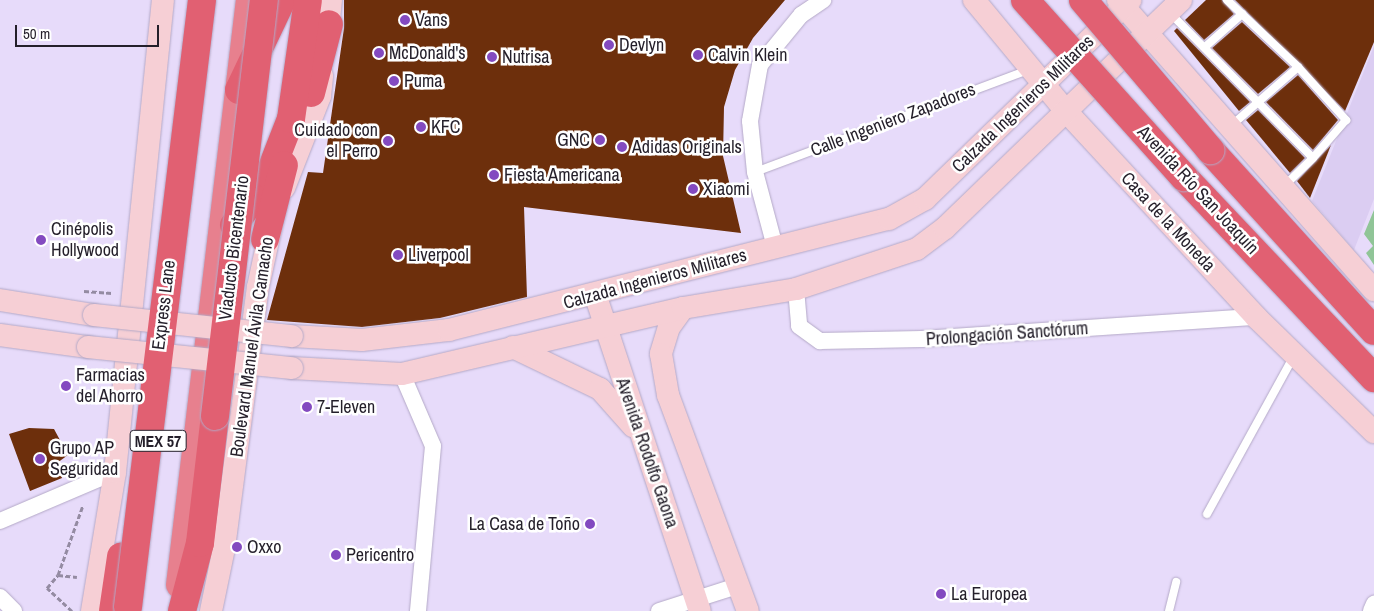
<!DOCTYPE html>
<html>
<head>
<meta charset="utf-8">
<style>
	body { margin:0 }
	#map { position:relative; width:1374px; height:611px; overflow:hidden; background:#e7dbfa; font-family:"Archivo Narrow",sans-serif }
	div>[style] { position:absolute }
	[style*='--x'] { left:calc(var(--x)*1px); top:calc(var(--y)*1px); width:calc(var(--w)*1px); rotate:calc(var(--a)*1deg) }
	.built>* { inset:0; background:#dbcdf2 }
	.green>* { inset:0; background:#90c597 }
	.building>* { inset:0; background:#6d2f0c }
	.path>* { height:3px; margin-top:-1.5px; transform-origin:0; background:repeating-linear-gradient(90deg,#948ba2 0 5px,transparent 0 7.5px) }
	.roads { filter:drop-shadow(0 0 1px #b4a9c7) drop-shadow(0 0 1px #b4a9c7) }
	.service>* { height:8px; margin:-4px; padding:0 4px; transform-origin:4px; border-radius:4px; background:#fff }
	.minor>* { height:16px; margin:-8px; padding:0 8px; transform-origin:8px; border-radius:8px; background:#fff }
	.secondary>* { height:22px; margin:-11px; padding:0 11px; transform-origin:11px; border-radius:11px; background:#f6cfd5 }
	.trunk>* { height:26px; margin:-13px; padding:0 13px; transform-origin:13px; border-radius:13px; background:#e7808e }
	.motorway>* { height:28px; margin:-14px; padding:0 14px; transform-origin:14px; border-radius:14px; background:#e16072 }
	.bridges { filter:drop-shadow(0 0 1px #b4a9c7) drop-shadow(0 0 1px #b4a9c7) }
	.secondary-bridge>* { height:22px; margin:-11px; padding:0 11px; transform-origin:11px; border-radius:11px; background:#f6cfd5 }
	.motorway-bridge>* { height:28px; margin:-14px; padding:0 14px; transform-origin:14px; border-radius:14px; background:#e16072 }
	.dots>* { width:14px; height:14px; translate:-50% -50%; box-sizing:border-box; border:2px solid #fff; border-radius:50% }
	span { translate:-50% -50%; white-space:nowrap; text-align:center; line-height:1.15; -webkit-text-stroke:5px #fff; paint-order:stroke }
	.shield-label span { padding:1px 4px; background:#fff; border:1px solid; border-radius:4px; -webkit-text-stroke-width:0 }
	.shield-label { font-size:16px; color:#241f2a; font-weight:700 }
	.poi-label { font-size:18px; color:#241f2a }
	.left { translate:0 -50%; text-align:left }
	.right { translate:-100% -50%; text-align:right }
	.street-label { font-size:18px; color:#241f2a }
	.scale { position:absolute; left:15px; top:25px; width:144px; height:22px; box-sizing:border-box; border:2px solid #241f2a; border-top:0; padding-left:6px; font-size:15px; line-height:18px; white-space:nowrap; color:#241f2a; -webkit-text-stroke:4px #fff; paint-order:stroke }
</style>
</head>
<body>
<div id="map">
	<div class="built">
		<i style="clip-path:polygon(1374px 46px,1374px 199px,1354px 250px,1312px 201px)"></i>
	</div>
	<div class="green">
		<i style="clip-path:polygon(1374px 210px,1374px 265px,1366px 253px,1373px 246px,1364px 234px)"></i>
	</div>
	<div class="building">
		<i style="clip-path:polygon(344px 0,785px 0,753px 38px,735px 70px,724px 107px,723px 156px,741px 233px,524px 207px,527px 297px,440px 318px,362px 327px,267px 320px,308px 172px,323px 173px,344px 28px)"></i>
		<i style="clip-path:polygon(1206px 0,1222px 0,1234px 14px,1204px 40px,1185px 20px)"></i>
		<i style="clip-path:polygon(1235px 0,1374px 0,1374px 42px,1345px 111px)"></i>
		<i style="clip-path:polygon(1242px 22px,1290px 67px,1258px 94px,1212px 48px)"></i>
		<i style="clip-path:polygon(1177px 28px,1250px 102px,1239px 111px,1174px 31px)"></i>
		<i style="clip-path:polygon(1298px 75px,1338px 120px,1313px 150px,1266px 102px)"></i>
		<i style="clip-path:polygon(1258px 110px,1305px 158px,1290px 173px,1246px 120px)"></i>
		<i style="clip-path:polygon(1331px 145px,1310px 198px,1297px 181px)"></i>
		<i style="clip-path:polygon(29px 428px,54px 429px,68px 455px,57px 463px,62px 478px,30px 491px,9px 434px)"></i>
	</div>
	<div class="path">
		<i style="--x:84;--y:291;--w:28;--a:4"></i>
		<i style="--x:58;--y:575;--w:19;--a:6"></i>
		<i style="--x:72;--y:611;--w:34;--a:-137"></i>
		<i style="--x:47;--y:588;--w:17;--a:-50"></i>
		<i style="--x:58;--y:575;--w:74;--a:-70.3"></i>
	</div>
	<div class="roads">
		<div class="service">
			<i style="--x:1227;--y:0;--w:98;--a:43.3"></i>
			<i style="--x:1298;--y:67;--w:72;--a:47.8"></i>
			<i style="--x:1346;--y:120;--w:50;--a:131"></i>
			<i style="--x:1171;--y:14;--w:202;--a:45.4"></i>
			<i style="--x:1313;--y:158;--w:40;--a:136"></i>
			<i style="--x:1205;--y:47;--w:50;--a:-41.7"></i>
			<i style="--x:1232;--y:125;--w:88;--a:-41.3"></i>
			<i style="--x:755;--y:172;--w:294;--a:-20.5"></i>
			<i style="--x:1207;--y:514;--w:180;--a:-61.2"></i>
			<i style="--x:1169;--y:611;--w:30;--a:-76"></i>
		</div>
		<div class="minor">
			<i style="--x:775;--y:247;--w:78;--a:-104.9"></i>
			<i style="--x:755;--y:172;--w:51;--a:-95.6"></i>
			<i style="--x:750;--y:121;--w:57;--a:-79.9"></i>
			<i style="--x:760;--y:65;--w:65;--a:-50.6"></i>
			<i style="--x:801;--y:15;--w:27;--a:-34"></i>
			<i style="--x:796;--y:289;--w:37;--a:85"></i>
			<i style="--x:799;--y:326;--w:26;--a:36"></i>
			<i style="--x:820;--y:341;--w:102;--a:-1.1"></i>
			<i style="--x:922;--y:339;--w:335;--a:-3.8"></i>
			<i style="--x:402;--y:374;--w:78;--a:66.7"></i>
			<i style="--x:433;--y:446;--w:166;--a:95.2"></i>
			<i style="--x:0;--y:521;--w:125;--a:-23.1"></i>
			<i style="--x:0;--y:597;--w:20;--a:45"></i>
			<i style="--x:659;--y:611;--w:85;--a:-17.8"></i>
			<i style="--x:1371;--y:611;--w:8;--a:-67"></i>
		</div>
		<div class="secondary">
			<i style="--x:974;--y:0;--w:143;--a:50.4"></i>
			<i style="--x:1065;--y:110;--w:282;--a:47.3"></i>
			<i style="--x:1256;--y:317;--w:165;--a:44.3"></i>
			<i style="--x:1118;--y:0;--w:387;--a:48.6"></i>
			<i style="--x:327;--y:40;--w:40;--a:-84.3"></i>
			<i style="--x:284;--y:188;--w:99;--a:-68.6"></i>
			<i style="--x:320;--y:96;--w:20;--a:-84"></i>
			<i style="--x:595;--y:294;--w:334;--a:71.7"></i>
			<i style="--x:0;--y:300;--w:95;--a:9.1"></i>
			<i style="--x:683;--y:308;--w:24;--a:126"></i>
			<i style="--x:669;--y:327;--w:28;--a:107"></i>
			<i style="--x:661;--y:354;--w:42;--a:80.3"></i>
			<i style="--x:668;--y:395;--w:230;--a:69.7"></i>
			<i style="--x:0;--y:335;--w:89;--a:7.8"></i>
			<i style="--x:292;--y:336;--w:70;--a:3.3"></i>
			<i style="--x:362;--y:340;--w:88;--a:-6.6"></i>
			<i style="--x:449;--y:330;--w:454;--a:-14.2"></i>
			<i style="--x:889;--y:219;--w:41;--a:-29.1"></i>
			<i style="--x:925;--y:199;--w:286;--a:-44.1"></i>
			<i style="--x:513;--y:347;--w:97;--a:25.8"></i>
			<i style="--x:600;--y:389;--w:50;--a:48.3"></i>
			<i style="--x:292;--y:368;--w:110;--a:3.1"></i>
			<i style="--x:402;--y:374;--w:289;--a:-13.2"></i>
			<i style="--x:683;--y:308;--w:115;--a:-9.5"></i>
			<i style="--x:796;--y:289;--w:127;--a:-18.3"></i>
			<i style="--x:917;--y:249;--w:35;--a:-37"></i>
			<i style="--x:945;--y:228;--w:328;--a:-44"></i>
			<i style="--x:92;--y:611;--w:141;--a:-80.6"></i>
			<i style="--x:115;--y:472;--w:474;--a:-84.2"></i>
			<i style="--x:211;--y:611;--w:64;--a:-78.3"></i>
			<i style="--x:224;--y:548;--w:263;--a:-82.6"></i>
			<i style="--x:258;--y:287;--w:66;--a:-77.8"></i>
		</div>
		<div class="trunk">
			<i style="--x:179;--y:585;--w:589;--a:-83.18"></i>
		</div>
		<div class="motorway">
			<i style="--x:239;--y:90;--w:100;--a:-64.5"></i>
			<i style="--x:311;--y:93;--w:71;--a:-75.4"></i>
			<i style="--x:1210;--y:150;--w:244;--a:47.8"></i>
			<i style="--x:1184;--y:177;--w:277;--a:46.6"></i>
			<i style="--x:234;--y:225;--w:61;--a:-55"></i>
			<i style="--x:269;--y:175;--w:60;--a:-68.6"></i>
			<i style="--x:291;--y:119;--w:120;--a:-81.9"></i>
			<i style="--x:265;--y:239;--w:76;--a:-75.6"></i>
			<i style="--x:113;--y:611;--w:55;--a:-81.6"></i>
			<i style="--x:182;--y:611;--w:70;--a:-75.2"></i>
			<i style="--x:200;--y:543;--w:128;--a:-83.3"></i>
		</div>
	</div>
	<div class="bridges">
		<div class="secondary-bridge">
			<i style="--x:94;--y:315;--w:199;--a:6.1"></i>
			<i style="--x:88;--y:347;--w:205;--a:5.9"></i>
		</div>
		<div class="motorway-bridge">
			<i style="--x:1025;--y:0;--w:238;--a:48.1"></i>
			<i style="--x:1083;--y:0;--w:197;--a:49.7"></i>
			<i style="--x:215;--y:416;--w:419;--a:-83.3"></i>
			<i style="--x:128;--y:607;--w:611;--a:-83.05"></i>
		</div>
	</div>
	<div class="dots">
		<i style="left:405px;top:20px;background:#834ac0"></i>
		<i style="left:609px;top:45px;background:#834ac0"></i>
		<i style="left:379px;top:53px;background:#834ac0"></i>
		<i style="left:698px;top:55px;background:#834ac0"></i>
		<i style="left:492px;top:57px;background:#834ac0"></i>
		<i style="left:394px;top:81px;background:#834ac0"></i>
		<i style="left:421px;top:127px;background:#834ac0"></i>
		<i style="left:600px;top:140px;background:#834ac0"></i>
		<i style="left:388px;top:141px;background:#834ac0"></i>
		<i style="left:622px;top:147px;background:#834ac0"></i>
		<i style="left:494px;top:175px;background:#834ac0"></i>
		<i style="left:693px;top:189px;background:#834ac0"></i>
		<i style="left:41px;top:240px;background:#834ac0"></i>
		<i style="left:398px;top:255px;background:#834ac0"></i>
		<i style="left:66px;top:386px;background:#834ac0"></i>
		<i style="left:307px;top:407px;background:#834ac0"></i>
		<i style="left:40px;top:459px;background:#834ac0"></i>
		<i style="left:590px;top:524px;background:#834ac0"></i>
		<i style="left:237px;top:547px;background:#834ac0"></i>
		<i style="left:336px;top:555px;background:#834ac0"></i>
		<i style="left:941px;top:594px;background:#834ac0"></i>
	</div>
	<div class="shield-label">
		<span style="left:158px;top:441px">MEX 57</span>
	</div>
	<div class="poi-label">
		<span class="left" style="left:415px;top:20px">Vans</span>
		<span class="left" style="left:619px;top:45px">Devlyn</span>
		<span class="left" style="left:389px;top:53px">McDonald's</span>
		<span class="left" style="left:708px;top:55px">Calvin Klein</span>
		<span class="left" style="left:502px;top:57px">Nutrisa</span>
		<span class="left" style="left:404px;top:81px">Puma</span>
		<span class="left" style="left:431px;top:127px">KFC</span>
		<span class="right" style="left:378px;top:141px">Cuidado con<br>el Perro</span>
		<span class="right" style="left:590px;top:140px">GNC</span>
		<span class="left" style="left:632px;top:147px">Adidas Originals</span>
		<span class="left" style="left:504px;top:175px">Fiesta Americana</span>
		<span class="left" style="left:703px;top:189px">Xiaomi</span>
		<span class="left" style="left:51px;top:240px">Cinépolis<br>Hollywood</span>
		<span class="left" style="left:408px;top:255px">Liverpool</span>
		<span class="left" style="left:76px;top:386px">Farmacias<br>del Ahorro</span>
		<span class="left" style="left:317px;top:407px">7-Eleven</span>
		<span class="left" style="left:50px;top:459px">Grupo AP<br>Seguridad</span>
		<span class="right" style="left:580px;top:524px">La Casa de Toño</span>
		<span class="left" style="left:247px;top:547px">Oxxo</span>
		<span class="left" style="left:346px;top:555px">Pericentro</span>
		<span class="left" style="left:951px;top:594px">La Europea</span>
	</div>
	<div class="street-label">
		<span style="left:1023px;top:104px;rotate:-44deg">Calzada Ingenieros Militares</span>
		<span style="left:893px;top:120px;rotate:-21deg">Calle Ingeniero Zapadores</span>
		<span style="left:1198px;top:190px;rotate:47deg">Avenida Río San Joaquín</span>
		<span style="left:1168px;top:222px;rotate:47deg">Casa de la Moneda</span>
		<span style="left:234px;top:248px;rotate:-83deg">Viaducto Bicentenario</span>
		<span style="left:655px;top:279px;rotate:-15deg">Calzada Ingenieros Militares</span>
		<span style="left:164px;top:305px;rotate:-83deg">Express Lane</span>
		<span style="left:1007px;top:334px;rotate:-4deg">Prolongación Sanctórum</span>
		<span style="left:252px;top:347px;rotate:-82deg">Boulevard Manuel Ávila Camacho</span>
		<span style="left:647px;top:453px;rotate:71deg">Avenida Rodolfo Gaona</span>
	</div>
	<div class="scale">50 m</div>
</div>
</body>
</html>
